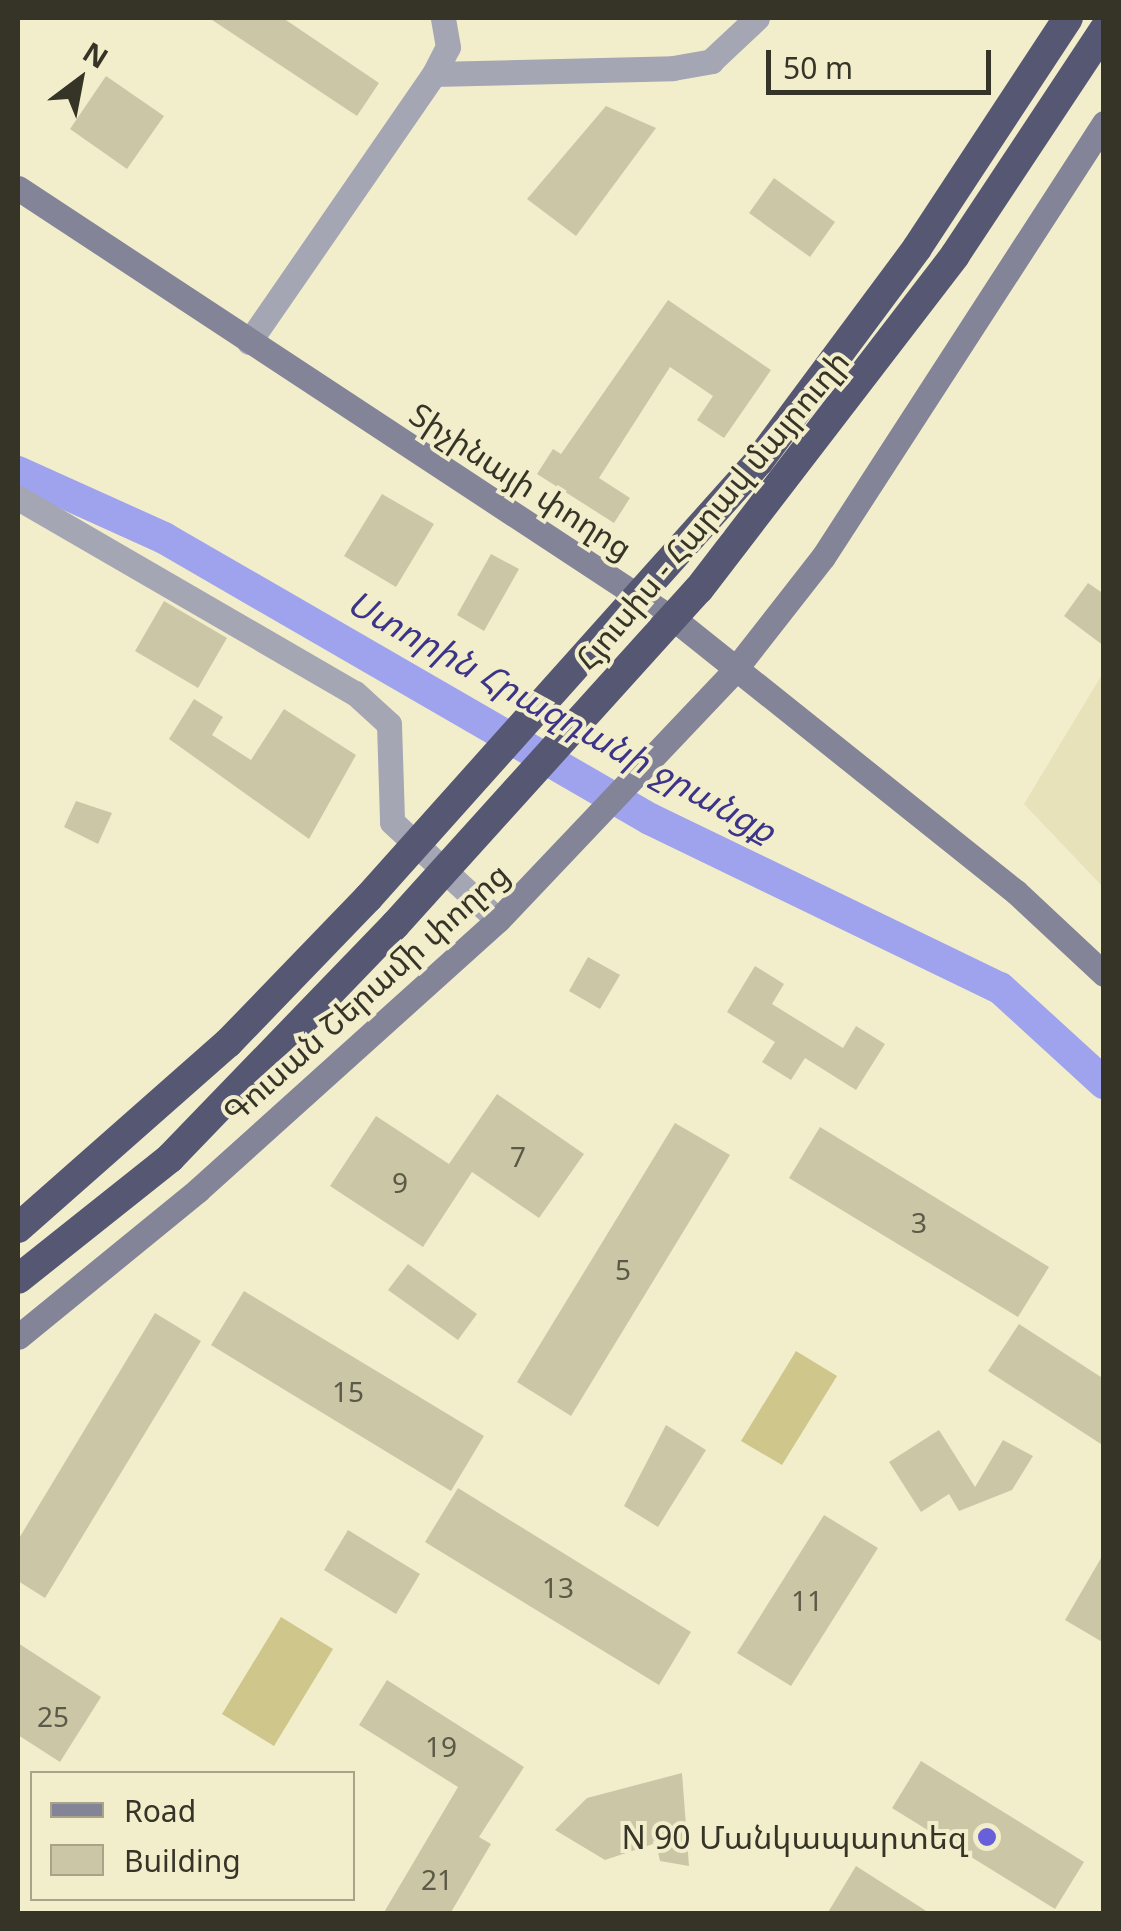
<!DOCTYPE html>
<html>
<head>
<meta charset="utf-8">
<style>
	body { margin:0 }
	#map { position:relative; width:1121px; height:1931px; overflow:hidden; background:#f2eecc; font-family:"Noto Sans","Noto Sans Armenian",sans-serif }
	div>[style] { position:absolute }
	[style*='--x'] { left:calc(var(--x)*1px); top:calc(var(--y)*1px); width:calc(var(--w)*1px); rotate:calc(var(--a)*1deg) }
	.built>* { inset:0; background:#e7e2ba }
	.green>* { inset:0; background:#cec68b }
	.canal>* { height:32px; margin:-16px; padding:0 16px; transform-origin:16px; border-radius:16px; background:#9fa3ed }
	.building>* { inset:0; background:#cbc7a6 }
	.street>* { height:25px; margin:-12.5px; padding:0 12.5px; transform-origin:12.5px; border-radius:12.5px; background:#a5a6b4 }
	.secondary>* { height:25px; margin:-12.5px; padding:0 12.5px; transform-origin:12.5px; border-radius:12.5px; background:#838498 }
	.highway>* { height:30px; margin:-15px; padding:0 15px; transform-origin:15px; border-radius:15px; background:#565873 }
	.highway-bridge>* { height:30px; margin:-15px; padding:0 15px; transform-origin:15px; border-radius:15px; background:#565873 }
	.dots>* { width:28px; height:28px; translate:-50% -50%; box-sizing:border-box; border:5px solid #f2eecc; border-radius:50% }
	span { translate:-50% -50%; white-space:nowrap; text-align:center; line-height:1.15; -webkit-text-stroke:8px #f2eecc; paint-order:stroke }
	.number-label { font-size:28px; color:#5b5947 }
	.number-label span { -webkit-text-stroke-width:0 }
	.street-label { font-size:32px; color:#363427 }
	.poi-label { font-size:32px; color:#363427 }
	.right { translate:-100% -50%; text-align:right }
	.water-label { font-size:35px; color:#3b3489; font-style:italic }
	.frame { position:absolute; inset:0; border:20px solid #363427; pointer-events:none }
	.legend { position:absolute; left:30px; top:1771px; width:325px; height:130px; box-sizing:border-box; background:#f2eecc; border:2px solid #a7a48a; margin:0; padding:12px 18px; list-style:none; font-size:30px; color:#363427 }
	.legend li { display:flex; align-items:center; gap:20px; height:50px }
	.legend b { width:50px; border:2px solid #a7a48a }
	.north { position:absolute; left:30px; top:30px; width:100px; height:100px; -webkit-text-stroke:8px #f2eecc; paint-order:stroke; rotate:32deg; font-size:28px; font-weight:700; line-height:40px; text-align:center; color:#363427 }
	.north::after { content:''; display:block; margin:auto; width:35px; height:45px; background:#363427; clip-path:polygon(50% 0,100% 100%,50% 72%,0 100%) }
	.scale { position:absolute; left:766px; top:50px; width:225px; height:45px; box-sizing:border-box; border:5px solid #363427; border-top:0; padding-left:12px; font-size:30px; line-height:35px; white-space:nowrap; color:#363427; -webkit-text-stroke:8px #f2eecc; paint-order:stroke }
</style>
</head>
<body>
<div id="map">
	<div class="built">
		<i style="clip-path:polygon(1103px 673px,1103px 887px,1024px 804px)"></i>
	</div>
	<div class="green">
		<i style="clip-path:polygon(796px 1351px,837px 1376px,782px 1465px,741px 1441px)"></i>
		<i style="clip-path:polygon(281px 1617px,333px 1649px,274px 1746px,222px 1714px)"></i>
	</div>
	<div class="canal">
		<i style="--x:18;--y:472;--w:160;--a:24.3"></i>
		<i style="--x:164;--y:538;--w:561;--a:30.04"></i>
		<i style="--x:650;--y:819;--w:389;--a:25.8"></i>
		<i style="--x:1000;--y:988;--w:141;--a:42.4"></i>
	</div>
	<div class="building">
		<i style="clip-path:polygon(209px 18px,283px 18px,379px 83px,357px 116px)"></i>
		<i style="clip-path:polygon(106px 76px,164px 116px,127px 169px,70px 129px)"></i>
		<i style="clip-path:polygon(606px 106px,656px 128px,576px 236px,527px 199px)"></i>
		<i style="clip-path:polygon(774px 178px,835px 222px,810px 257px,749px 213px)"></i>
		<i style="clip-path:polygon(668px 300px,771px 370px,724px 438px,697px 420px,713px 396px,670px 367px,599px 478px,630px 498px,614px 523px,537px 474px,553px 449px,561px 454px)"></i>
		<i style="clip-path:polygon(382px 494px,434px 524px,396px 587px,344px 556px)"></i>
		<i style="clip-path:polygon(491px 554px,519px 569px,484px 631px,457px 615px)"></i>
		<i style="clip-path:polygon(1088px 583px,1104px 594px,1104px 646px,1064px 616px)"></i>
		<i style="clip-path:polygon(164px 601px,227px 638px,198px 688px,135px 651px)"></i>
		<i style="clip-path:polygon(194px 699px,223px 717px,212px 735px,251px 760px,284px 709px,356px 755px,309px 839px,169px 739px)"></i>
		<i style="clip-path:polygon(76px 801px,112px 813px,98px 844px,64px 827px)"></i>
		<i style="clip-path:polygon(588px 957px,620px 975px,600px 1009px,569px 991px)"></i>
		<i style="clip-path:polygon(755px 966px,784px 984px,772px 1004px,843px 1048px,856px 1026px,885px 1044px,856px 1090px,805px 1058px,791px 1080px,762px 1062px,775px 1042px,727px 1012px)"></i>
		<i style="clip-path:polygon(497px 1094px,584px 1154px,539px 1218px,472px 1172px,423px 1247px,330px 1186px,376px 1116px,449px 1164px)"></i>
		<i style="clip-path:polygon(675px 1123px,730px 1155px,571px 1416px,517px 1382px)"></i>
		<i style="clip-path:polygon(820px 1127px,1049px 1267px,1018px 1317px,789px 1178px)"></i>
		<i style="clip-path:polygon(408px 1264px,477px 1314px,458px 1340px,388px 1290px)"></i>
		<i style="clip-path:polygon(244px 1291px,484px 1436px,451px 1491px,211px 1345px)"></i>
		<i style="clip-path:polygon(155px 1313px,201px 1341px,45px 1598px,18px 1581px,18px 1540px)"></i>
		<i style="clip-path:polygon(1019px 1324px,1104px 1379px,1104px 1446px,988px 1371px)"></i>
		<i style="clip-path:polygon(666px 1425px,706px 1450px,658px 1527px,624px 1506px)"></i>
		<i style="clip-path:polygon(939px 1430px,975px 1487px,1003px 1440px,1033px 1456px,1012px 1490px,959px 1511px,949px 1494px,921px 1512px,889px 1462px)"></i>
		<i style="clip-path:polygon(458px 1488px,691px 1632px,659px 1685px,425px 1542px)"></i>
		<i style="clip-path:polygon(824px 1515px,878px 1548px,791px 1686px,737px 1653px)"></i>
		<i style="clip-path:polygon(348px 1530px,420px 1574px,396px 1614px,324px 1570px)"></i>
		<i style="clip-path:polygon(1104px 1553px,1104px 1643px,1065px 1620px)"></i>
		<i style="clip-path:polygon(18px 1643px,101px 1697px,60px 1762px,18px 1735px)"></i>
		<i style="clip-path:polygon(387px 1680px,524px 1767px,479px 1837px,491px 1844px,450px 1914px,383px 1914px,458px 1787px,359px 1725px)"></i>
		<i style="clip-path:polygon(921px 1761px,1084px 1862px,1055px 1909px,892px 1808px)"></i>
		<i style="clip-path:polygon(682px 1773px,689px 1866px,660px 1861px,656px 1843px,605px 1860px,555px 1830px,587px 1798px)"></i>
		<i style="clip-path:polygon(856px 1866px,931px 1914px,827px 1914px)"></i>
	</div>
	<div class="street">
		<i style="--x:434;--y:74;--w:30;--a:-63"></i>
		<i style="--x:448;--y:47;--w:29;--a:-100"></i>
		<i style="--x:249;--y:342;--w:326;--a:-55.4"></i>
		<i style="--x:434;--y:74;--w:239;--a:-1.4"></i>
		<i style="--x:673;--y:68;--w:39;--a:-10"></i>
		<i style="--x:711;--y:61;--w:63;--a:-43.1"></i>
		<i style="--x:18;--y:498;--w:389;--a:30.1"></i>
		<i style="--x:355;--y:693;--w:46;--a:42.4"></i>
		<i style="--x:389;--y:724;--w:98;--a:88.2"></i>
		<i style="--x:392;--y:822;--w:144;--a:42.8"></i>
	</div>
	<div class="secondary">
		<i style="--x:18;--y:188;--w:791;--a:33.35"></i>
		<i style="--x:679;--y:623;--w:431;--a:38.6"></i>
		<i style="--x:1016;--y:892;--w:120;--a:43"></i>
		<i style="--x:18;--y:1337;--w:232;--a:-39.2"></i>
		<i style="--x:198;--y:1190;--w:404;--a:-42"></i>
		<i style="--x:498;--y:920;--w:342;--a:-46.5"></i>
		<i style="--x:733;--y:672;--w:146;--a:-52"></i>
		<i style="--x:823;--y:557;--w:517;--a:-57.08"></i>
	</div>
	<div class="highway">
		<i style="--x:917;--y:248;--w:275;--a:-56.7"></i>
		<i style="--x:955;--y:255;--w:270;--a:-56.5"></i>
		<i style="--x:18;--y:1228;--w:280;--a:-41.4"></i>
		<i style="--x:228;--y:1043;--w:202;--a:-46"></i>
		<i style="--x:18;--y:1279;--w:194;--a:-38.5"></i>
		<i style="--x:170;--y:1158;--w:324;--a:-46"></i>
	</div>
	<div class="highway-bridge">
		<i style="--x:368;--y:898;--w:586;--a:-48.18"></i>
		<i style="--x:759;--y:461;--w:265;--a:-53.4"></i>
		<i style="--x:395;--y:925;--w:453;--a:-47.9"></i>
		<i style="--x:699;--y:589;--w:421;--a:-52.5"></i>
	</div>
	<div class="dots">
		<i style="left:987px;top:1837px;background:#6760da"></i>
	</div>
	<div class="number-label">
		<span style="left:518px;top:1156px">7</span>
		<span style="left:400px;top:1182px">9</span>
		<span style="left:919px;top:1222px">3</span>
		<span style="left:623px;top:1269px">5</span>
		<span style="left:348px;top:1391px">15</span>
		<span style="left:558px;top:1587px">13</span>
		<span style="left:807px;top:1600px">11</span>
		<span style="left:53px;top:1716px">25</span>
		<span style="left:441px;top:1746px">19</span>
		<span style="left:437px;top:1879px">21</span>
	</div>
	<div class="street-label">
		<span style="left:521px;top:481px;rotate:33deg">Տիչինայի փողոց</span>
		<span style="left:712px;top:510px;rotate:-50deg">Հյուսիս - Հարավ մայրուղի</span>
		<span style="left:366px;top:993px;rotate:-42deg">Գուսան Շերամի փողոց</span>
	</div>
	<div class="poi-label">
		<span class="right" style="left:967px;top:1837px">N 90 Մանկապարտեզ</span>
	</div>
	<div class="water-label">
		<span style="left:562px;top:716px;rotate:29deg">Ստորին Հրազդանի ջրանցք</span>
	</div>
	<div class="frame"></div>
	<ul class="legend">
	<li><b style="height:12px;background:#838498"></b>Road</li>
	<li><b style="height:28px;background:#cbc7a6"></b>Building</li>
	</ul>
	<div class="north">N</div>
	<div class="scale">50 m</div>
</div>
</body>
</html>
